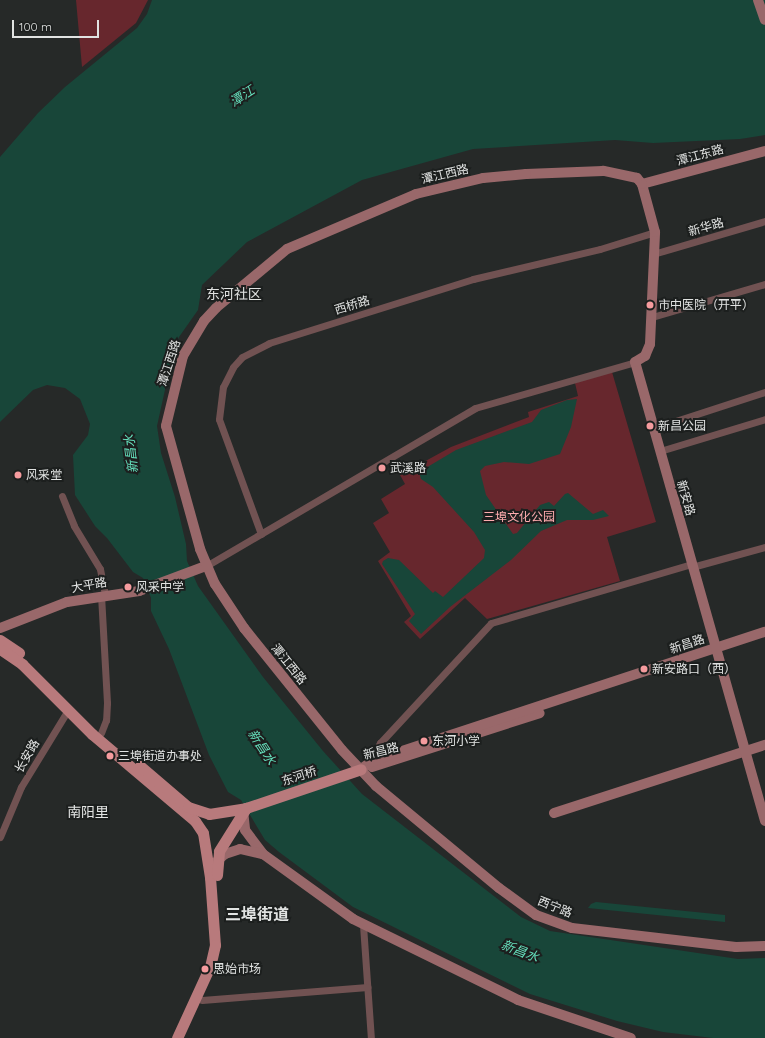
<!DOCTYPE html>
<html>
<head>
<meta charset="utf-8">
<style>
	body { margin:0 }
	#map { position:relative; width:765px; height:1038px; overflow:hidden; background:#262928; font-family:Quicksand,"Noto Sans SC",sans-serif }
	div>[style] { position:absolute }
	[style*='--x'] { left:calc(var(--x)*1px); top:calc(var(--y)*1px); width:calc(var(--w)*1px); rotate:calc(var(--a)*1deg) }
	.green>* { inset:0; background:#67272d }
	.water>* { inset:0; background:#184639 }
	.street>* { height:7px; margin:-3.5px; padding:0 3.5px; transform-origin:3.5px; border-radius:3.5px; background:#715252 }
	.secondary>* { height:10px; margin:-5px; padding:0 5px; transform-origin:5px; border-radius:5px; background:#99686a }
	.primary>* { height:11px; margin:-5.5px; padding:0 5.5px; transform-origin:5.5px; border-radius:5.5px; background:#b87a7c }
	.dots>* { width:11px; height:11px; translate:-50% -50%; box-sizing:border-box; border:2px solid #1c1f1e; border-radius:50% }
	span { translate:-50% -50%; white-space:nowrap; text-align:center; line-height:1.15; -webkit-text-stroke:4px #1c1f1e; paint-order:stroke }
	.street-label { font-size:12px; color:#e1e3e2 }
	.poi-label { font-size:12px; color:#e1e3e2 }
	.left { translate:0 -50%; text-align:left }
	.park-label { font-size:12px; color:#feacaf }
	.water-label { font-size:13px; color:#64debb; font-style:italic }
	.quarter-label { font-size:14px; color:#e1e3e2 }
	.district-label { font-size:16px; color:#e1e3e2; font-weight:700 }
	.scale { position:absolute; left:12px; top:20px; width:87px; height:18px; box-sizing:border-box; border:2px solid #e1e3e2; border-top:0; padding-left:5px; font-size:12px; line-height:14px; white-space:nowrap; color:#e1e3e2; -webkit-text-stroke:3px #1c1f1e; paint-order:stroke }
</style>
</head>
<body>
<div id="map">
	<div class="green">
		<i style="clip-path:polygon(76px 0,148px 0,136px 23px,82px 67px)"></i>
		<i style="clip-path:polygon(612px 372px,656px 522px,607px 537px,620px 581px,487px 619px,465px 598px,420px 639px,404px 622px,411px 616px,378px 561px,390px 552px,373px 523px,389px 513px,381px 499px,405px 484px,400px 475px,451px 447px,529px 417px,528px 412px,578px 396px,575px 383px)"></i>
	</div>
	<div class="water">
		<i style="clip-path:polygon(152px 0,765px 0,765px 135px,740px 139px,653px 143px,615px 140px,473px 149px,362px 180px,247px 242px,202px 285px,198px 310px,179px 337px,174px 349px,157px 426px,161px 453px,175px 497px,186px 544px,187px 561px,198px 586px,263px 677px,323px 751px,362px 794px,521px 917px,550px 931px,738px 959px,765px 958px,765px 1038px,713px 1038px,663px 1032px,617px 1021px,530px 994px,353px 907px,279px 852px,265px 840px,241px 800px,228px 792px,209px 755px,169px 649px,151px 611px,151px 598px,143px 578px,133px 572px,107px 538px,95px 526px,75px 495px,73px 455px,88px 435px,90px 424px,80px 399px,65px 388px,47px 385px,33px 390px,0 422px,0 157px,38px 113px,65px 87px,137px 28px,147px 14px)"></i>
		<i style="clip-path:polygon(577px 399px,571px 427px,560px 454px,529px 464px,504px 462px,485px 466px,480px 471px,486px 495px,513px 534px,517px 533px,540px 505px,549px 502px,554px 506px,565px 494px,568px 493px,593px 514px,603px 510px,609px 516px,593px 520px,567px 520px,541px 531px,511px 560px,450px 607px,421px 634px,409px 621px,415px 614px,382px 564px,383px 561px,388px 558px,399px 560px,433px 593px,435px 591px,443px 597px,484px 558px,485px 550px,474px 532px,433px 487px,421px 479px,419px 472px,456px 450px,532px 422px,541px 410px,567px 400px)"></i>
		<i style="clip-path:polygon(596px 902px,725px 915px,725px 922px,588px 908px,591px 904px)"></i>
	</div>
	<div class="street">
		<i style="--x:653;--y:254;--w:117;--a:-16.4"></i>
		<i style="--x:652;--y:317;--w:118;--a:-16.3"></i>
		<i style="--x:654;--y:428;--w:117;--a:-18"></i>
		<i style="--x:660;--y:451;--w:110;--a:-16.9"></i>
		<i style="--x:62;--y:496;--w:32;--a:68"></i>
		<i style="--x:74;--y:526;--w:50;--a:58.8"></i>
		<i style="--x:100;--y:569;--w:25;--a:79"></i>
		<i style="--x:261;--y:534;--w:122;--a:-110.1"></i>
		<i style="--x:219;--y:419;--w:32;--a:-83"></i>
		<i style="--x:223;--y:387;--w:22;--a:-63"></i>
		<i style="--x:233;--y:367;--w:13;--a:-48"></i>
		<i style="--x:242;--y:357;--w:30;--a:-27"></i>
		<i style="--x:269;--y:343;--w:214;--a:-17.4"></i>
		<i style="--x:473;--y:279;--w:130;--a:-13.3"></i>
		<i style="--x:600;--y:249;--w:58;--a:-17.2"></i>
		<i style="--x:206;--y:566;--w:312;--a:-30.4"></i>
		<i style="--x:475;--y:408;--w:166;--a:-16"></i>
		<i style="--x:692;--y:567;--w:76;--a:-15.3"></i>
		<i style="--x:101;--y:595;--w:108;--a:86.8"></i>
		<i style="--x:107;--y:703;--w:17;--a:93"></i>
		<i style="--x:106;--y:720;--w:14;--a:111"></i>
		<i style="--x:371;--y:762;--w:21;--a:-65"></i>
		<i style="--x:380;--y:743;--w:163;--a:-47.2"></i>
		<i style="--x:491;--y:623;--w:209;--a:-16.4"></i>
		<i style="--x:0;--y:837;--w:54;--a:-67.2"></i>
		<i style="--x:21;--y:787;--w:90;--a:-58.6"></i>
		<i style="--x:363;--y:925;--w:113;--a:86"></i>
		<i style="--x:202;--y:1000;--w:166;--a:-4.5"></i>
	</div>
	<div class="secondary">
		<i style="--x:758;--y:0;--w:21;--a:71"></i>
		<i style="--x:642;--y:184;--w:127;--a:-15"></i>
		<i style="--x:0;--y:628;--w:72;--a:-21.2"></i>
		<i style="--x:67;--y:602;--w:73;--a:-8.7"></i>
		<i style="--x:139;--y:591;--w:72;--a:-20.5"></i>
		<i style="--x:372;--y:767;--w:176;--a:-17.8"></i>
		<i style="--x:361;--y:769;--w:12;--a:-35"></i>
		<i style="--x:371;--y:762;--w:30;--a:-20"></i>
		<i style="--x:399;--y:752;--w:385;--a:-18.2"></i>
		<i style="--x:243;--y:810;--w:20;--a:84"></i>
		<i style="--x:245;--y:830;--w:30;--a:53"></i>
		<i style="--x:263;--y:854;--w:111;--a:35.8"></i>
		<i style="--x:353;--y:919;--w:184;--a:26.1"></i>
		<i style="--x:518;--y:1000;--w:119;--a:18.6"></i>
		<i style="--x:554;--y:813;--w:222;--a:-17.9"></i>
		<i style="--x:765;--y:821;--w:477;--a:-105.8"></i>
		<i style="--x:635;--y:362;--w:12;--a:-31"></i>
		<i style="--x:645;--y:356;--w:13;--a:-67"></i>
		<i style="--x:650;--y:344;--w:112;--a:-87.4"></i>
		<i style="--x:655;--y:232;--w:50;--a:-105.2"></i>
		<i style="--x:642;--y:184;--w:8;--a:-130"></i>
		<i style="--x:637;--y:178;--w:35;--a:-168"></i>
		<i style="--x:603;--y:171;--w:77;--a:177.8"></i>
		<i style="--x:526;--y:174;--w:43;--a:174.7"></i>
		<i style="--x:483;--y:178;--w:69;--a:166.6"></i>
		<i style="--x:416;--y:194;--w:140;--a:156.9"></i>
		<i style="--x:287;--y:249;--w:92;--a:140.3"></i>
		<i style="--x:216;--y:308;--w:18;--a:133"></i>
		<i style="--x:204;--y:321;--w:41;--a:121"></i>
		<i style="--x:183;--y:356;--w:72;--a:103.7"></i>
		<i style="--x:166;--y:426;--w:128;--a:74.5"></i>
		<i style="--x:200;--y:549;--w:38;--a:67"></i>
		<i style="--x:215;--y:584;--w:53;--a:56.6"></i>
		<i style="--x:244;--y:628;--w:156;--a:51.2"></i>
		<i style="--x:342;--y:750;--w:50;--a:46.6"></i>
		<i style="--x:376;--y:786;--w:160;--a:39.7"></i>
		<i style="--x:499;--y:888;--w:46;--a:36.1"></i>
		<i style="--x:536;--y:915;--w:38;--a:20"></i>
		<i style="--x:572;--y:928;--w:165;--a:6.6"></i>
		<i style="--x:736;--y:947;--w:29;--a:-2"></i>
		<i style="--x:217;--y:861;--w:11;--a:-41"></i>
		<i style="--x:225;--y:854;--w:16;--a:-18"></i>
		<i style="--x:240;--y:849;--w:23;--a:13"></i>
	</div>
	<div class="primary">
		<i style="--x:0;--y:640;--w:23;--a:34"></i>
		<i style="--x:0;--y:649;--w:27;--a:34"></i>
		<i style="--x:22;--y:664;--w:99;--a:45"></i>
		<i style="--x:92;--y:734;--w:135;--a:40.2"></i>
		<i style="--x:195;--y:821;--w:14;--a:56"></i>
		<i style="--x:203;--y:833;--w:45;--a:81"></i>
		<i style="--x:210;--y:877;--w:68;--a:85.8"></i>
		<i style="--x:215;--y:945;--w:22;--a:103"></i>
		<i style="--x:210;--y:966;--w:79;--a:114.6"></i>
		<i style="--x:140;--y:766;--w:63;--a:40.5"></i>
		<i style="--x:188;--y:807;--w:22;--a:18"></i>
		<i style="--x:209;--y:814;--w:37;--a:-9"></i>
		<i style="--x:246;--y:808;--w:121;--a:-18.7"></i>
		<i style="--x:217;--y:875;--w:24;--a:-85"></i>
		<i style="--x:219;--y:851;--w:51;--a:-57.9"></i>
	</div>
	<div class="dots">
		<i style="left:650px;top:305px;background:#f59b9e"></i>
		<i style="left:650px;top:426px;background:#f59b9e"></i>
		<i style="left:382px;top:468px;background:#f59b9e"></i>
		<i style="left:18px;top:475px;background:#f59b9e"></i>
		<i style="left:128px;top:587px;background:#f59b9e"></i>
		<i style="left:644px;top:669px;background:#f59b9e"></i>
		<i style="left:424px;top:741px;background:#f59b9e"></i>
		<i style="left:110px;top:756px;background:#f59b9e"></i>
		<i style="left:205px;top:969px;background:#f59b9e"></i>
	</div>
	<div class="street-label">
		<span style="left:700px;top:155px;rotate:-15deg">潭江东路</span>
		<span style="left:445px;top:174px;rotate:-13deg">潭江西路</span>
		<span style="left:706px;top:227px;rotate:-16deg">新华路</span>
		<span style="left:352px;top:305px;rotate:-17deg">西桥路</span>
		<span style="left:169px;top:363px;rotate:-72deg">潭江西路</span>
		<span style="left:686px;top:498px;rotate:74deg">新安路</span>
		<span style="left:89px;top:585px;rotate:-10deg">大平路</span>
		<span style="left:687px;top:644px;rotate:-18deg">新昌路</span>
		<span style="left:289px;top:664px;rotate:51deg">潭江西路</span>
		<span style="left:381px;top:751px;rotate:-14deg">新昌路</span>
		<span style="left:27px;top:756px;rotate:-60deg">长安路</span>
		<span style="left:299px;top:776px;rotate:-18deg">东河桥</span>
		<span style="left:555px;top:907px;rotate:22deg">西宁路</span>
	</div>
	<div class="poi-label">
		<span class="left" style="left:658px;top:305px">市中医院（开平）</span>
		<span class="left" style="left:658px;top:426px">新昌公园</span>
		<span class="left" style="left:390px;top:468px">武溪路</span>
		<span class="left" style="left:26px;top:475px">风采堂</span>
		<span class="left" style="left:136px;top:587px">风采中学</span>
		<span class="left" style="left:652px;top:669px">新安路口（西）</span>
		<span class="left" style="left:432px;top:741px">东河小学</span>
		<span class="left" style="left:118px;top:756px">三埠街道办事处</span>
		<span class="left" style="left:213px;top:969px">思始市场</span>
	</div>
	<div class="park-label">
		<span style="left:519px;top:517px">三埠文化公园</span>
	</div>
	<div class="water-label">
		<span style="left:242px;top:96px;rotate:-33deg">潭江</span>
		<span style="left:131px;top:454px;rotate:-97deg">新昌水</span>
		<span style="left:262px;top:747px;rotate:57deg">新昌水</span>
		<span style="left:520px;top:951px;rotate:21deg">新昌水</span>
	</div>
	<div class="quarter-label">
		<span style="left:234px;top:294px">东河社区</span>
		<span style="left:88px;top:812px">南阳里</span>
	</div>
	<div class="district-label">
		<span style="left:257px;top:914px">三埠街道</span>
	</div>
	<div class="scale">100 m</div>
</div>
</body>
</html>
